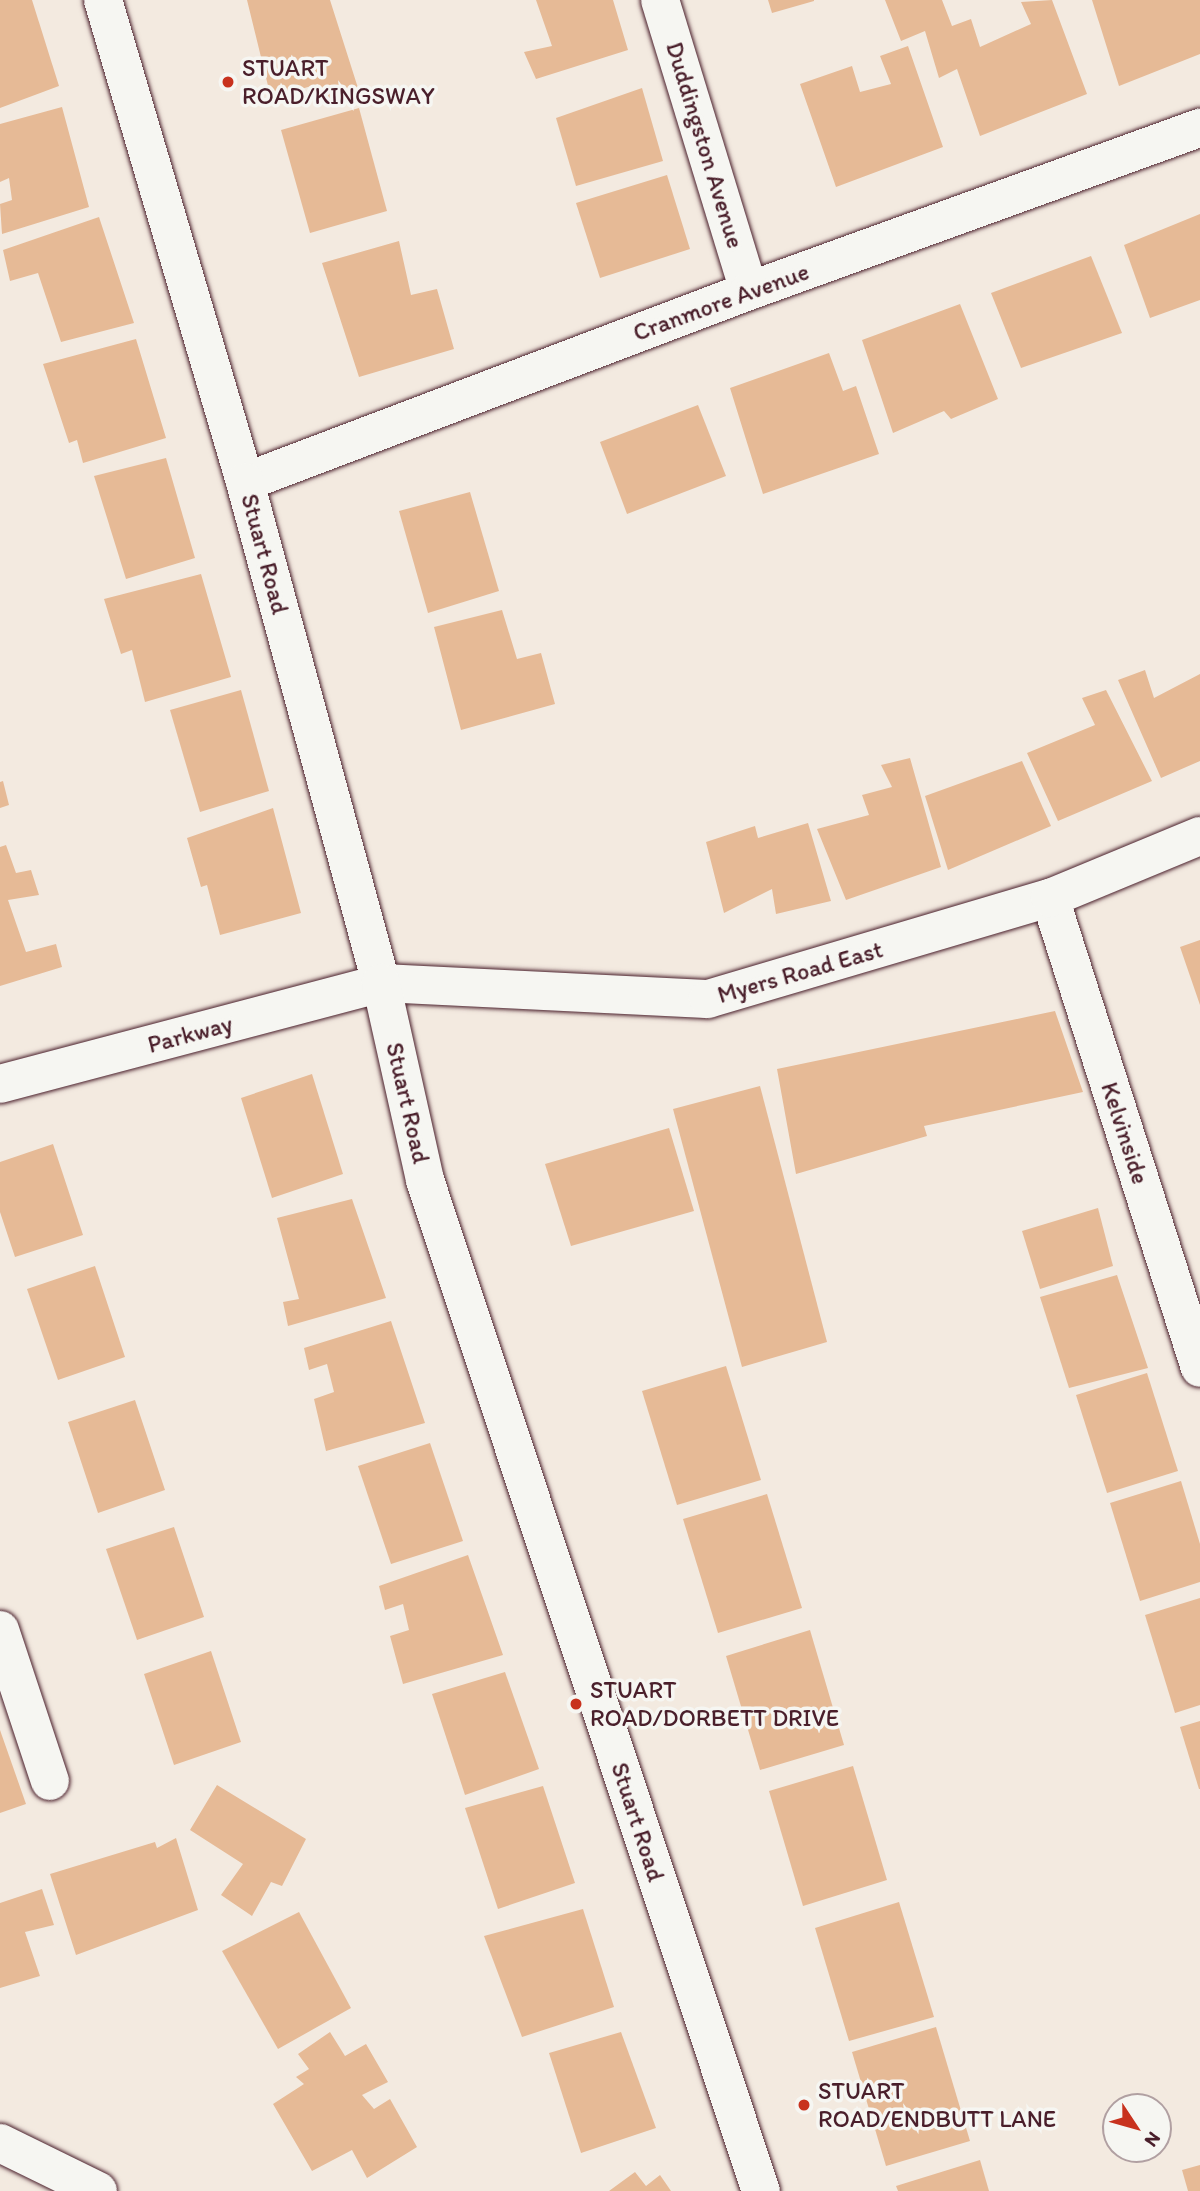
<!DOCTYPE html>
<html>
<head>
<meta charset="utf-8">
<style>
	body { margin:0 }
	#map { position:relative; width:1200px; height:2191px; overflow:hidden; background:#f3eae0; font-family:Itim,sans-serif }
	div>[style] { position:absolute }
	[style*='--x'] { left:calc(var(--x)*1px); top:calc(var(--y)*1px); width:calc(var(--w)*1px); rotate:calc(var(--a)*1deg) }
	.building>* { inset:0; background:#e6ba96 }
	.roads { filter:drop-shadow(0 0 2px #4a1f2b) drop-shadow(0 0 2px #4a1f2b) }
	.minor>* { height:38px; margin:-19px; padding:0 19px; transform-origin:19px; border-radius:19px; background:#f6f6f2 }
	.tertiary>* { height:38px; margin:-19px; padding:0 19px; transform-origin:19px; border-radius:19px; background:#f6f6f2 }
	.dots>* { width:19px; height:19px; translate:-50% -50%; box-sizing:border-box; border:4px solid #f6f6f2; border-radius:50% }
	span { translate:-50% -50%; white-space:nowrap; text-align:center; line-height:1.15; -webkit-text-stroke:7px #f6f6f2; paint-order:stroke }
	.poi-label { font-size:24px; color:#4a1f2b }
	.left { translate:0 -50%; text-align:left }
	.street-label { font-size:24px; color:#4a1f2b }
	.north { position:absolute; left:1102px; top:2093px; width:70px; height:70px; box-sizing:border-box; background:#f6f6f2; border:2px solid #b1a0a2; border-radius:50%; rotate:126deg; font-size:19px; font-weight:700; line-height:28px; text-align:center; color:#4a1f2b }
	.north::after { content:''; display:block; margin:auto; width:24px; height:32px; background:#c8321e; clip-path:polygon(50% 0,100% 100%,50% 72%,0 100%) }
</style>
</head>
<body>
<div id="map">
	<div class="building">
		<i style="clip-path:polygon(0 0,32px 0,59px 86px,0 108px)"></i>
		<i style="clip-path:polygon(247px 0,330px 0,358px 88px,322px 103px,318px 84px,271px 98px)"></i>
		<i style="clip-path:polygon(536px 0,613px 0,628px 50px,536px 79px,524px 52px,552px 46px)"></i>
		<i style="clip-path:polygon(768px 0,814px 0,814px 1px,772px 13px)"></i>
		<i style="clip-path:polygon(885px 0,942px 0,952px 26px,971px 19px,980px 47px,1031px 24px,1021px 2px,1052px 0,1087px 94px,980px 136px,957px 69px,939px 78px,925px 31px,901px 41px)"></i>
		<i style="clip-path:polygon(1092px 0,1200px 0,1200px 54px,1119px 86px)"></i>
		<i style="clip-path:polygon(908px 46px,943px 147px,836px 187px,800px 84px,852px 66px,860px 92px,891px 84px,880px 56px)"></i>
		<i style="clip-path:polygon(642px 88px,663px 161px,576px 186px,556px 118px)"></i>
		<i style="clip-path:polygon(62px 107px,89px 207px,2px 234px,0 204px,12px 200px,9px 178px,0 182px,0 124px)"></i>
		<i style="clip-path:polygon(359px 108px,387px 211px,310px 233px,281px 130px)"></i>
		<i style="clip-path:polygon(667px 175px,690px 249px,600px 278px,576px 203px)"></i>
		<i style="clip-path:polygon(1200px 214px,1200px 300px,1150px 318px,1124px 245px)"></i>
		<i style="clip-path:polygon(99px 217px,134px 323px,61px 342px,38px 273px,10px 281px,3px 250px)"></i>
		<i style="clip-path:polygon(399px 241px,411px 295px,437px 289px,454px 349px,359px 377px,322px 263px)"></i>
		<i style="clip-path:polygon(1091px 256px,1122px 333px,1021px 368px,991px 293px)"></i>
		<i style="clip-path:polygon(960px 304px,998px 399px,951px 419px,944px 411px,893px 433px,862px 340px)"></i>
		<i style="clip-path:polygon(136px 339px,166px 438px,83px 463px,77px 440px,69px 443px,43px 364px)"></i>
		<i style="clip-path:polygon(829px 353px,843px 391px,856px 386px,879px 454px,763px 494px,730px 388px)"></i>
		<i style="clip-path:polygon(698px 405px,726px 476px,627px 514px,600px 442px)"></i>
		<i style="clip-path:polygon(166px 458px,195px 558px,126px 579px,94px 476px)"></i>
		<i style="clip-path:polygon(470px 492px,499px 591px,428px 613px,399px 511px)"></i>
		<i style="clip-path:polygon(201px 574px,231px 677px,145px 702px,132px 650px,121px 654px,104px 599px)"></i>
		<i style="clip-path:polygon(502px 610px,517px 659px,541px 653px,555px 704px,461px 730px,434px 627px)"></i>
		<i style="clip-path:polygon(1145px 670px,1154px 698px,1200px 674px,1200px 761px,1161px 778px,1118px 680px)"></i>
		<i style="clip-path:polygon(241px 690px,269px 791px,200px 812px,170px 710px)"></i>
		<i style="clip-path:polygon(1106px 690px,1152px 781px,1058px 821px,1027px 753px,1095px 725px,1082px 698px)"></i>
		<i style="clip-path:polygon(910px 758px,941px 867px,846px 900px,817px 829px,869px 815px,862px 795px,892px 787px,881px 765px)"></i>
		<i style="clip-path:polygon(1022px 761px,1051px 826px,948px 870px,925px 796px)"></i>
		<i style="clip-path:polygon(3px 781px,9px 805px,0 808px,0 782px)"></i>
		<i style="clip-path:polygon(273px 808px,301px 913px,220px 935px,207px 885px,201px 887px,187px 838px)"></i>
		<i style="clip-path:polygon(808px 823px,831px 901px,776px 914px,772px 889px,724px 913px,706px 842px,755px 826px,758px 838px)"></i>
		<i style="clip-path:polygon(6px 845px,16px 873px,31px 870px,39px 895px,8px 900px,26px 952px,56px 944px,62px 967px,0 986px,0 847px)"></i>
		<i style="clip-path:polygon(1200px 940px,1200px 1005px,1180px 947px)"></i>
		<i style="clip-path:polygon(1055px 1011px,1083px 1092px,924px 1126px,927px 1136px,796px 1174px,777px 1069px)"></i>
		<i style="clip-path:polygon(312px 1074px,343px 1174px,272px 1198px,241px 1098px)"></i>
		<i style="clip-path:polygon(760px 1086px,827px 1342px,742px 1367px,673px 1109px)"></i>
		<i style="clip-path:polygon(669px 1128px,694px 1211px,571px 1246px,545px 1164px)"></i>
		<i style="clip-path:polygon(53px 1144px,83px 1235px,15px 1257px,0 1212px,0 1162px)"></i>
		<i style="clip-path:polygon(352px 1199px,386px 1298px,288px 1326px,283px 1302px,299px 1299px,277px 1218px)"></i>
		<i style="clip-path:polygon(1098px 1208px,1113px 1266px,1040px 1289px,1022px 1231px)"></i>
		<i style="clip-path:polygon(95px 1266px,125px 1357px,58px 1380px,27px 1289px)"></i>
		<i style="clip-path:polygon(1117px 1275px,1148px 1368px,1069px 1388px,1040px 1297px)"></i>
		<i style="clip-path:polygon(391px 1321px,425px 1423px,326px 1451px,314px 1399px,334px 1392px,327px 1364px,309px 1370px,304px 1348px)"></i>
		<i style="clip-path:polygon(726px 1366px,761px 1480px,677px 1505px,642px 1391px)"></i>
		<i style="clip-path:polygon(1147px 1373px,1178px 1471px,1107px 1493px,1076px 1395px)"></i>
		<i style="clip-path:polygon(135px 1400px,165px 1490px,98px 1513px,68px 1422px)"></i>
		<i style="clip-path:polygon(430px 1443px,463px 1541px,391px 1564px,358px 1466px)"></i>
		<i style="clip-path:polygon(1181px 1481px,1200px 1544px,1200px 1582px,1140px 1601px,1110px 1503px)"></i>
		<i style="clip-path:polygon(767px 1494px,802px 1608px,718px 1633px,683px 1519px)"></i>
		<i style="clip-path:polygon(174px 1527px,204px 1617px,137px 1640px,106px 1549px)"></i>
		<i style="clip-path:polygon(468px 1555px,503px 1655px,403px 1684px,390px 1636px,409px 1630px,403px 1604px,385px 1610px,379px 1586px)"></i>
		<i style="clip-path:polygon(1200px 1598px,1200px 1705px,1175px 1713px,1145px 1615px)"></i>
		<i style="clip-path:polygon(810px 1630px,844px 1745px,760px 1770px,726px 1656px)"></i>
		<i style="clip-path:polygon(211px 1651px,241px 1742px,174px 1765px,144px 1674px)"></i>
		<i style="clip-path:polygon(505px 1672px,539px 1769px,465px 1795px,432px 1694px)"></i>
		<i style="clip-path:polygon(1200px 1721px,1200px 1789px,1199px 1789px,1180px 1727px)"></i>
		<i style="clip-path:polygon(0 1730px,26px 1804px,0 1813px)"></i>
		<i style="clip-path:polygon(853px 1766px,887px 1880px,803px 1906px,769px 1791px)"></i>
		<i style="clip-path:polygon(217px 1785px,306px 1839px,282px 1886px,271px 1882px,252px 1916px,221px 1895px,243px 1864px,190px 1830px)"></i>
		<i style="clip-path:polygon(543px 1786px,575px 1883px,498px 1909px,465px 1808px)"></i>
		<i style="clip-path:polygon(176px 1838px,198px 1910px,76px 1955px,50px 1874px,155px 1842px,157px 1848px)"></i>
		<i style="clip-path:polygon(42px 1889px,54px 1925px,25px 1932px,40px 1976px,0 1988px,0 1903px)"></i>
		<i style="clip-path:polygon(899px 1902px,934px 2017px,849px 2041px,815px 1928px)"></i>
		<i style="clip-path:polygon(583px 1909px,614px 2007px,522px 2037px,484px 1936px)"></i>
		<i style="clip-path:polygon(299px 1912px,351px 2008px,278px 2049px,222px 1951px)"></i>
		<i style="clip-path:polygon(936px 2027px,970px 2141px,886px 2166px,852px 2052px)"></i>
		<i style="clip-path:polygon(330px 2032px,345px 2056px,366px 2044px,388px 2082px,362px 2095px,374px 2109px,390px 2099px,417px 2147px,367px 2178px,352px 2150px,312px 2171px,273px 2104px,304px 2084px,296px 2077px,309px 2069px,298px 2054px)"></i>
		<i style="clip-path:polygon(621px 2032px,656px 2128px,581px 2153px,549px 2053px)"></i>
		<i style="clip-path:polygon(980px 2160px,989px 2191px,898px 2191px,896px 2186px)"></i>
		<i style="clip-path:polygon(1200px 2165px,1200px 2191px,1188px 2191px,1182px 2170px)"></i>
		<i style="clip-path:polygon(635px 2172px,646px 2186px,660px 2175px,671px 2191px,609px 2191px)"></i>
	</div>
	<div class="roads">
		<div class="minor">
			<i style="--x:660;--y:0;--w:304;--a:73"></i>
			<i style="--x:245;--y:482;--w:539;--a:-20.76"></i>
			<i style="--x:749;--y:291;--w:480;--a:-19.9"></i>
			<i style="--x:1050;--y:898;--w:493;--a:72.3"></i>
			<i style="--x:0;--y:1084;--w:394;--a:-14.8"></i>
			<i style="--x:381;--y:983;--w:327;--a:2.8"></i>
			<i style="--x:708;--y:999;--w:357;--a:-16.5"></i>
			<i style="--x:1050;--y:898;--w:162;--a:-22.5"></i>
			<i style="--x:0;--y:1630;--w:159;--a:71.7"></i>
			<i style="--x:0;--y:2143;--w:109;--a:26.1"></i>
		</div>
		<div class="tertiary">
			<i style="--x:103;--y:0;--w:502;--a:73.58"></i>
			<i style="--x:245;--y:482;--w:519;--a:74.81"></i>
			<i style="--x:381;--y:983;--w:202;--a:77.4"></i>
			<i style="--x:425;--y:1180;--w:1065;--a:71.62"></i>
		</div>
	</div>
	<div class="dots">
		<i style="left:228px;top:82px;background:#c8321e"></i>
		<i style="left:576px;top:1704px;background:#c8321e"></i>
		<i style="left:804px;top:2105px;background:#c8321e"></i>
	</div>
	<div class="poi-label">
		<span class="left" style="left:242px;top:82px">STUART<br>ROAD/KINGSWAY</span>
		<span class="left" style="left:590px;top:1704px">STUART<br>ROAD/DORBETT DRIVE</span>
		<span class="left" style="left:818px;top:2105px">STUART<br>ROAD/ENDBUTT LANE</span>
	</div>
	<div class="street-label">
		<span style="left:705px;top:145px;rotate:73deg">Duddingston Avenue</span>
		<span style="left:721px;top:302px;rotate:-20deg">Cranmore Avenue</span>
		<span style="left:265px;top:554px;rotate:75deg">Stuart Road</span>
		<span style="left:800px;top:972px;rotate:-16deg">Myers Road East</span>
		<span style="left:190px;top:1034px;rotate:-15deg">Parkway</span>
		<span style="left:408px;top:1103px;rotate:77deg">Stuart Road</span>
		<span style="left:1125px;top:1133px;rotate:72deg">Kelvinside</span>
		<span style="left:638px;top:1822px;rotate:72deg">Stuart Road</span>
	</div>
	<div class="north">N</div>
</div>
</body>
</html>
